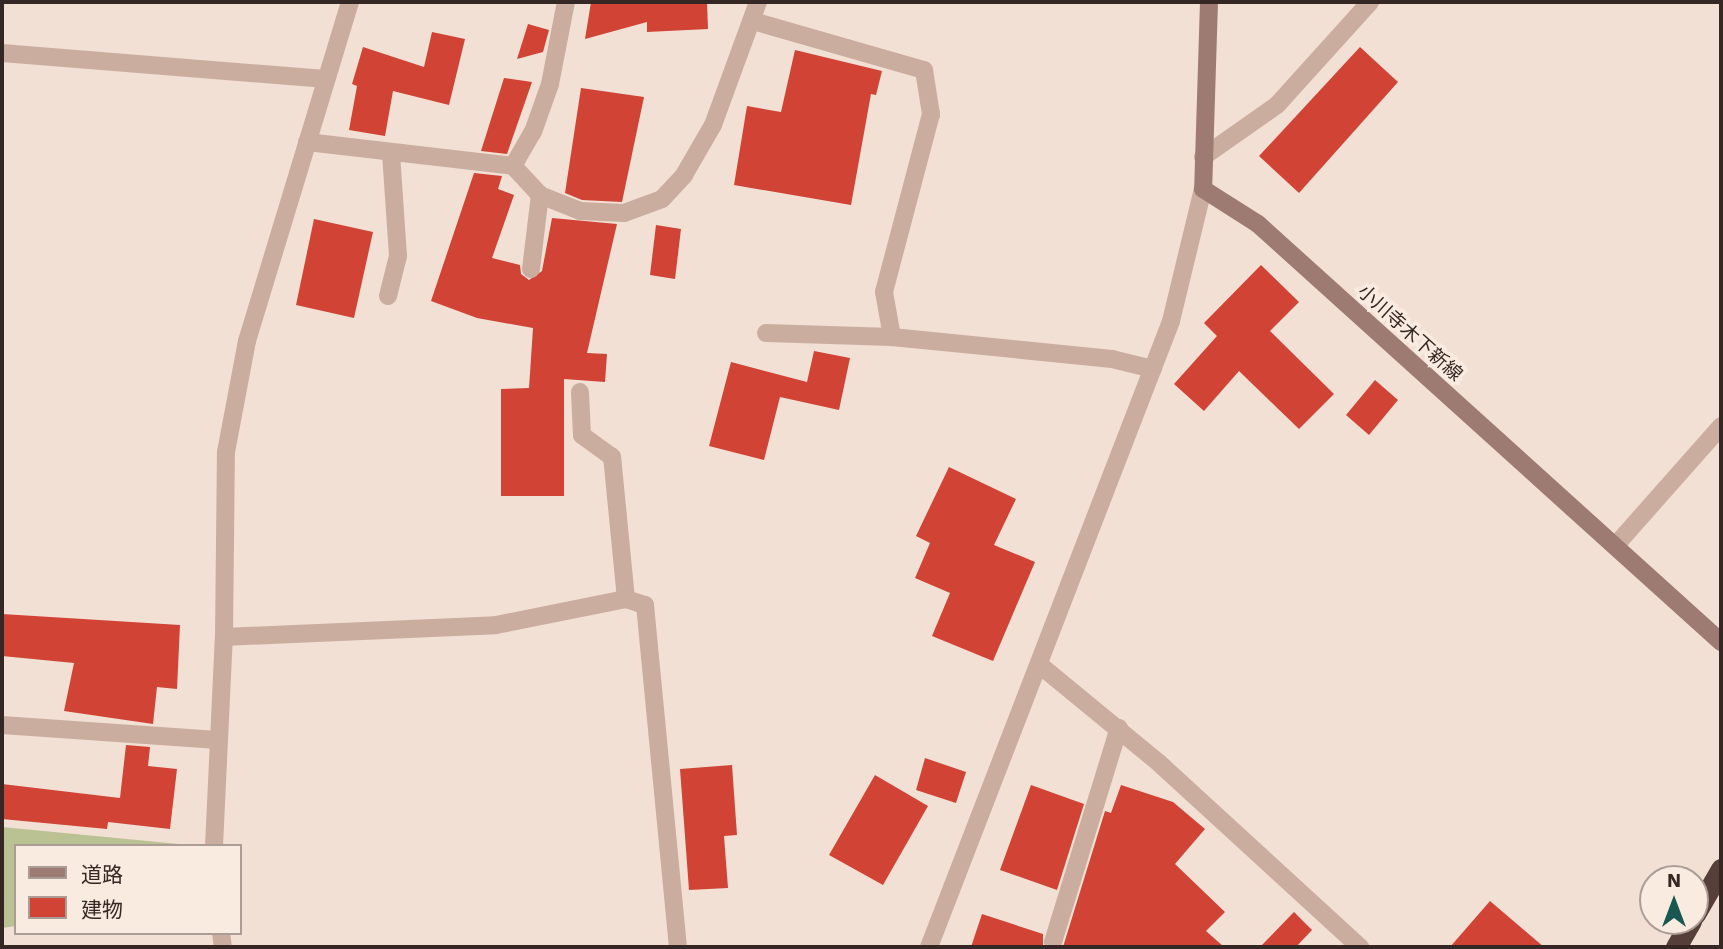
<!DOCTYPE html>
<html>
<head>
<meta charset="utf-8">
<style>
	body { margin:0 }
	#map { position:relative; width:1723px; height:949px; overflow:hidden; background:#f2e0d5; font-family:"Work Sans","Noto Sans JP",sans-serif }
	div>[style] { position:absolute }
	[style*='--x'] { left:calc(var(--x)*1px); top:calc(var(--y)*1px); width:calc(var(--w)*1px); rotate:calc(var(--a)*1deg) }
	.green>* { inset:0; background:#bac294 }
	.building>* { inset:0; background:#d04335 }
	.minor>* { height:18px; margin:-9px; padding:0 9px; transform-origin:9px; border-radius:9px; background:#cbada0 }
	.tertiary>* { height:18px; margin:-9px; padding:0 9px; transform-origin:9px; border-radius:9px; background:#cbada0 }
	.secondary>* { height:18px; margin:-9px; padding:0 9px; transform-origin:9px; border-radius:9px; background:#9e7b72 }
	.motorway>* { height:21px; margin:-10.5px; padding:0 10.5px; transform-origin:10.5px; border-radius:10.5px; background:#563f3a }
	span { translate:-50% -50%; white-space:nowrap; text-align:center; line-height:1.15; -webkit-text-stroke:7px #faebe1; paint-order:stroke }
	.street-label { font-size:19px; color:#342724 }
	.frame { position:absolute; inset:0; border:4px solid #342724; pointer-events:none }
	.legend { position:absolute; left:14px; top:844px; width:228px; height:91px; box-sizing:border-box; background:#faebe1; border:2px solid #ab9d95; margin:0; padding:9px 12px; list-style:none; font-size:21px; color:#342724 }
	.legend li { display:flex; align-items:center; gap:14px; height:35px }
	.legend b { width:35px; border:2px solid #ab9d95 }
	.north { position:absolute; left:1639px; top:865px; width:70px; height:70px; box-sizing:border-box; background:#faebe1; border:2px solid #ab9d95; border-radius:50%; rotate:0deg; font-size:19px; font-weight:700; line-height:28px; text-align:center; color:#342724 }
	.north::after { content:''; display:block; margin:auto; width:24px; height:32px; background:#175853; clip-path:polygon(50% 0,100% 100%,50% 72%,0 100%) }
</style>
</head>
<body>
<div id="map">
	<div class="green">
		<i style="clip-path:polygon(2px 827px,189px 845px,189px 846px,16px 846px,16px 926px,2px 928px)"></i>
	</div>
	<div class="building">
		<i style="clip-path:polygon(591px 2px,707px 2px,708px 29px,647px 32px,647px 22px,585px 39px)"></i>
		<i style="clip-path:polygon(528px 24px,549px 30px,543px 52px,517px 59px)"></i>
		<i style="clip-path:polygon(432px 32px,465px 39px,449px 105px,393px 91px,385px 136px,349px 130px,357px 86px,352px 84px,363px 47px,424px 67px)"></i>
		<i style="clip-path:polygon(1360px 47px,1398px 82px,1299px 193px,1259px 156px)"></i>
		<i style="clip-path:polygon(795px 50px,882px 71px,876px 95px,871px 94px,851px 205px,734px 185px,747px 106px,781px 112px)"></i>
		<i style="clip-path:polygon(504px 78px,532px 82px,507px 154px,481px 151px)"></i>
		<i style="clip-path:polygon(581px 88px,644px 97px,622px 202px,582px 200px,565px 193px)"></i>
		<i style="clip-path:polygon(474px 173px,502px 176px,498px 189px,514px 195px,492px 258px,520px 265px,521px 274px,529px 280px,542px 271px,552px 218px,617px 224px,587px 353px,607px 354px,605px 382px,564px 379px,564px 496px,501px 496px,501px 389px,529px 388px,533px 328px,477px 318px,431px 301px)"></i>
		<i style="clip-path:polygon(314px 219px,373px 232px,354px 318px,296px 305px)"></i>
		<i style="clip-path:polygon(656px 225px,681px 229px,675px 279px,650px 275px)"></i>
		<i style="clip-path:polygon(1261px 265px,1299px 302px,1270px 331px,1334px 394px,1299px 429px,1239px 371px,1204px 411px,1174px 384px,1217px 336px,1204px 323px)"></i>
		<i style="clip-path:polygon(814px 351px,850px 358px,839px 410px,780px 397px,764px 460px,709px 446px,731px 362px,807px 382px)"></i>
		<i style="clip-path:polygon(1375px 380px,1398px 400px,1369px 435px,1346px 415px)"></i>
		<i style="clip-path:polygon(949px 467px,1016px 499px,994px 545px,1035px 562px,993px 661px,932px 636px,950px 593px,915px 578px,930px 543px,916px 536px)"></i>
		<i style="clip-path:polygon(2px 614px,180px 625px,177px 689px,157px 687px,153px 724px,64px 711px,74px 663px,2px 656px)"></i>
		<i style="clip-path:polygon(126px 745px,150px 747px,148px 766px,177px 769px,170px 829px,108px 822px,107px 829px,2px 819px,2px 784px,120px 798px)"></i>
		<i style="clip-path:polygon(925px 758px,966px 772px,956px 803px,916px 790px)"></i>
		<i style="clip-path:polygon(732px 765px,737px 835px,724px 836px,728px 888px,689px 890px,680px 769px)"></i>
		<i style="clip-path:polygon(875px 775px,928px 806px,883px 885px,829px 855px)"></i>
		<i style="clip-path:polygon(1031px 785px,1084px 804px,1057px 890px,1000px 870px)"></i>
		<i style="clip-path:polygon(1121px 785px,1173px 802px,1205px 829px,1175px 864px,1225px 912px,1206px 931px,1224px 947px,1063px 947px,1105px 811px,1111px 813px)"></i>
		<i style="clip-path:polygon(1490px 901px,1544px 947px,1450px 947px)"></i>
		<i style="clip-path:polygon(1294px 912px,1312px 930px,1296px 947px,1260px 947px)"></i>
		<i style="clip-path:polygon(982px 914px,1043px 934px,1043px 947px,971px 947px)"></i>
	</div>
	<div class="minor">
		<i style="--x:753;--y:21;--w:178;--a:16"></i>
		<i style="--x:924;--y:70;--w:45;--a:81"></i>
		<i style="--x:931;--y:114;--w:184;--a:104.8"></i>
		<i style="--x:884;--y:292;--w:46;--a:79.9"></i>
		<i style="--x:892;--y:337;--w:221;--a:5.7"></i>
		<i style="--x:1112;--y:359;--w:42;--a:13.7"></i>
		<i style="--x:2;--y:53;--w:325;--a:4.6"></i>
		<i style="--x:307;--y:142;--w:207;--a:6.6"></i>
		<i style="--x:513;--y:166;--w:40;--a:47"></i>
		<i style="--x:540;--y:195;--w:43;--a:21.8"></i>
		<i style="--x:580;--y:211;--w:44;--a:2.6"></i>
		<i style="--x:624;--y:213;--w:40;--a:-20.2"></i>
		<i style="--x:662;--y:199;--w:33;--a:-47"></i>
		<i style="--x:684;--y:175;--w:58;--a:-59.9"></i>
		<i style="--x:713;--y:125;--w:131;--a:-69.9"></i>
		<i style="--x:1203;--y:157;--w:90;--a:-35.1"></i>
		<i style="--x:1277;--y:105;--w:139;--a:-47.9"></i>
		<i style="--x:513;--y:166;--w:39;--a:-60"></i>
		<i style="--x:533;--y:132;--w:51;--a:-70.5"></i>
		<i style="--x:550;--y:84;--w:84;--a:-79"></i>
		<i style="--x:531;--y:269;--w:75;--a:-83.1"></i>
		<i style="--x:388;--y:296;--w:41;--a:-76"></i>
		<i style="--x:398;--y:256;--w:104;--a:-93.9"></i>
		<i style="--x:766;--y:333;--w:126;--a:1.8"></i>
		<i style="--x:1615;--y:546;--w:160;--a:-48.5"></i>
		<i style="--x:626;--y:599;--w:20;--a:18"></i>
		<i style="--x:645;--y:605;--w:344;--a:84.5"></i>
		<i style="--x:224;--y:637;--w:272;--a:-2.5"></i>
		<i style="--x:496;--y:625;--w:133;--a:-11.3"></i>
		<i style="--x:626;--y:599;--w:143;--a:-95.6"></i>
		<i style="--x:612;--y:457;--w:37;--a:-144"></i>
		<i style="--x:582;--y:435;--w:43;--a:-92.7"></i>
		<i style="--x:1041;--y:666;--w:153;--a:39.4"></i>
		<i style="--x:1159;--y:763;--w:273;--a:42.5"></i>
		<i style="--x:2;--y:725;--w:216;--a:4"></i>
		<i style="--x:214;--y:846;--w:209;--a:-87.3"></i>
		<i style="--x:224;--y:637;--w:185;--a:-89.4"></i>
		<i style="--x:226;--y:452;--w:113;--a:-79.3"></i>
		<i style="--x:247;--y:341;--w:354;--a:-73.1"></i>
		<i style="--x:221;--y:933;--w:14;--a:82"></i>
		<i style="--x:1053;--y:942;--w:224;--a:-72.9"></i>
	</div>
	<div class="tertiary">
		<i style="--x:929;--y:947;--w:671;--a:-68.86"></i>
		<i style="--x:1171;--y:321;--w:136;--a:-76.4"></i>
	</div>
	<div class="secondary">
		<i style="--x:1209;--y:2;--w:187;--a:91.8"></i>
		<i style="--x:1203;--y:189;--w:65;--a:32.5"></i>
		<i style="--x:1258;--y:224;--w:624;--a:42.08"></i>
	</div>
	<div class="motorway">
		<i style="--x:1695;--y:914;--w:52;--a:-60"></i>
		<i style="--x:1676;--y:947;--w:30;--a:-60"></i>
	</div>
	<div class="street-label">
		<span style="left:1410px;top:333px;rotate:42deg">小川寺木下新線</span>
	</div>
	<div class="frame"></div>
	<ul class="legend">
	<li><b style="height:9px;background:#9e7b72"></b>道路</li>
	<li><b style="height:19px;background:#d04335"></b>建物</li>
	</ul>
	<div class="north">N</div>
</div>
</body>
</html>
